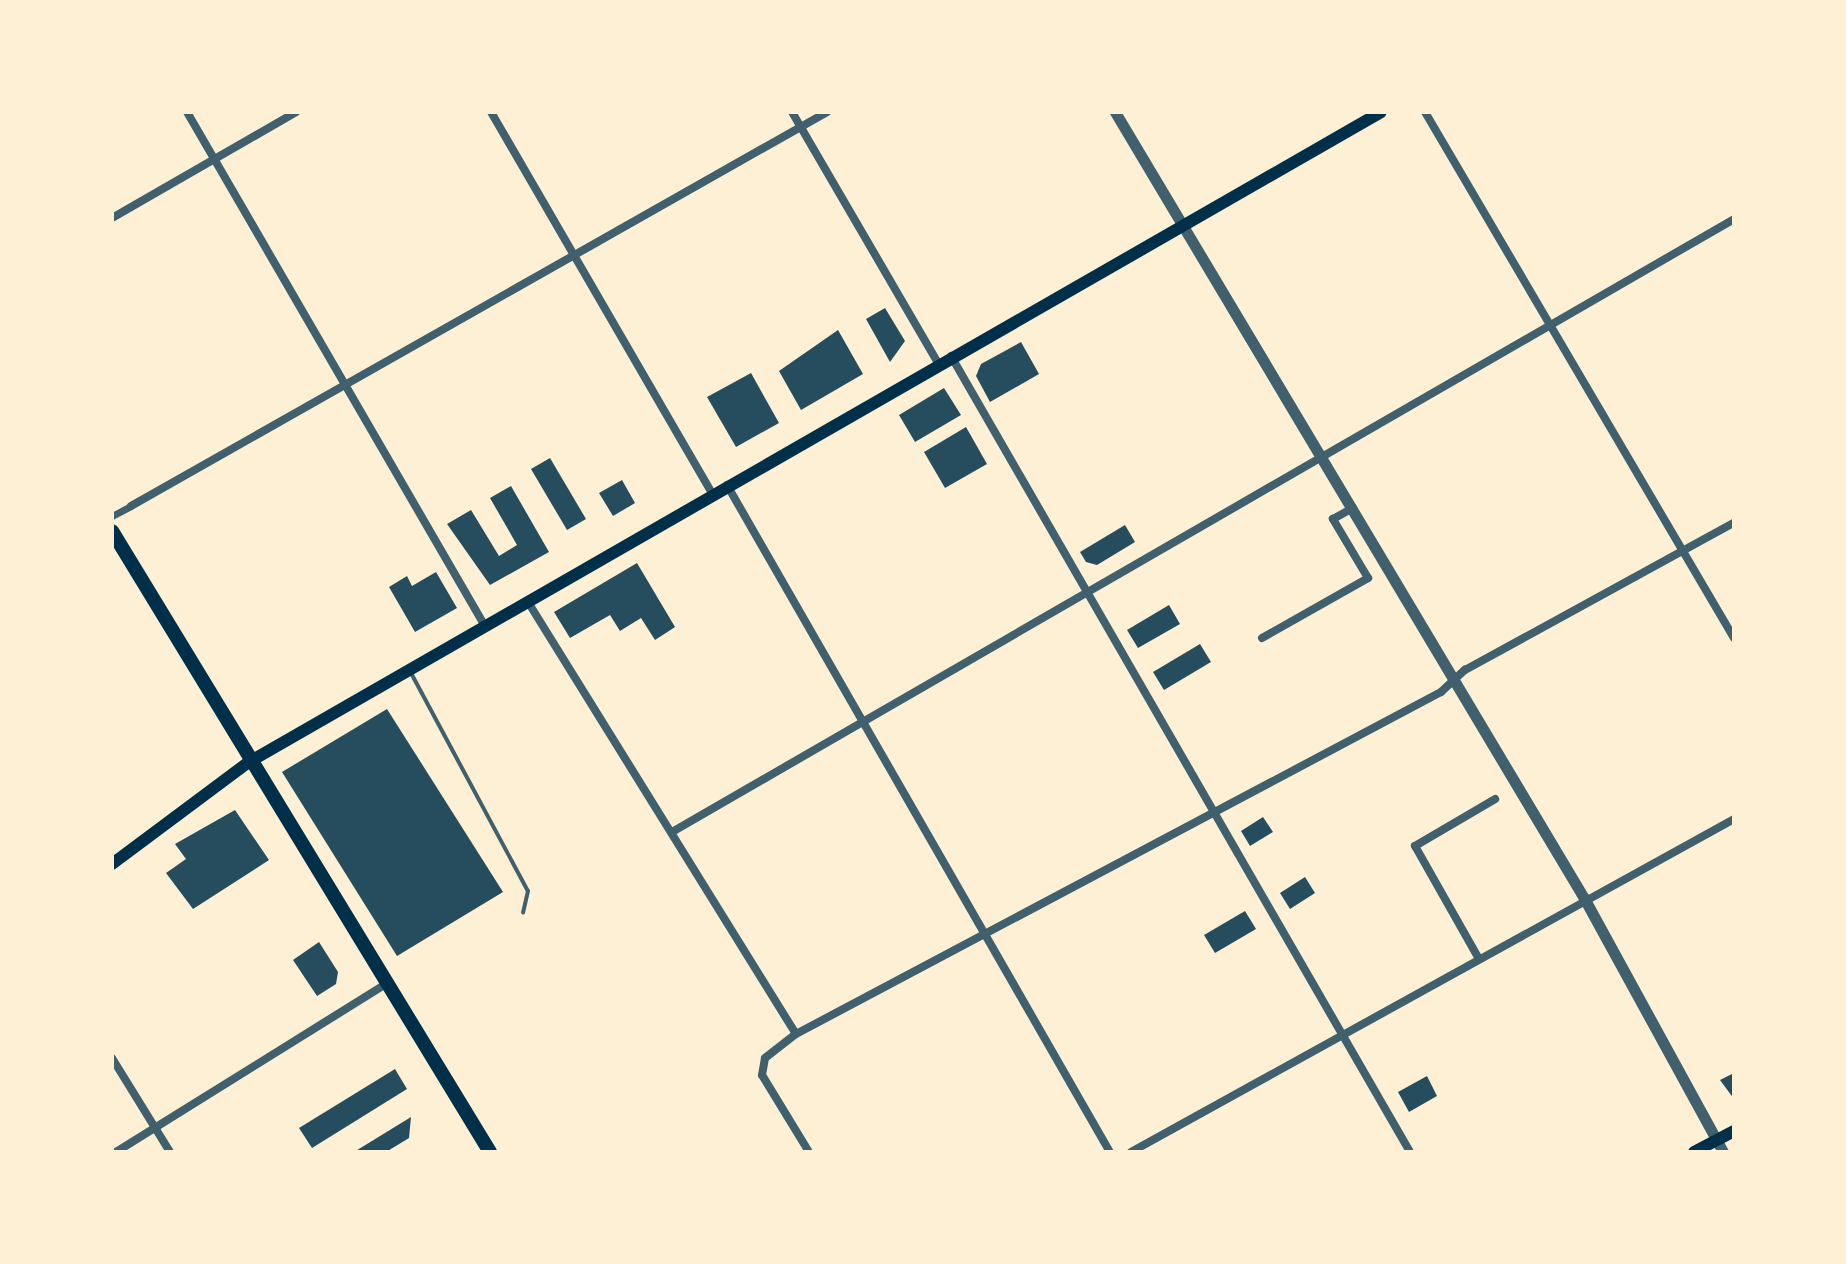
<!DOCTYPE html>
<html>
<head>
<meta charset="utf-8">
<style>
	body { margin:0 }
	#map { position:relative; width:1846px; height:1264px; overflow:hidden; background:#fdf0d5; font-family:"Public Sans",sans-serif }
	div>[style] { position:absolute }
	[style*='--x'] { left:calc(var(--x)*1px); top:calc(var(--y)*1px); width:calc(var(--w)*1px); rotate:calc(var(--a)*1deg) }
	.building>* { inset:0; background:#264d5e }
	.service>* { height:4px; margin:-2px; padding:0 2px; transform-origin:2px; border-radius:2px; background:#3f606c }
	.pedestrian>* { height:7px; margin:-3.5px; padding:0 3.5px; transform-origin:3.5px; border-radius:3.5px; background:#3f606c }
	.minor>* { height:8px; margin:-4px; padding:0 4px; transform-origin:4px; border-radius:4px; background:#3f606c }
	.tertiary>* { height:11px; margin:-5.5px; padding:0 5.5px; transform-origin:5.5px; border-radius:5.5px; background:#3f606c }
	.secondary>* { height:12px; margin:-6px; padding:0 6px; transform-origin:6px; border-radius:6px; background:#003049 }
	.primary>* { height:14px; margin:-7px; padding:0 7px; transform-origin:7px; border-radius:7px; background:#003049 }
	span { translate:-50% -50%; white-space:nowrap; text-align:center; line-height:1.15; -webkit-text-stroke:8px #fdf0d5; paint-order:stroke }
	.frame { position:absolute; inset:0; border:114px solid #fdf0d5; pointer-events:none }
</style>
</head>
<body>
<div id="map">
	<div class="building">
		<i style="clip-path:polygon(885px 308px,905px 341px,890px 362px,866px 319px)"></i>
		<i style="clip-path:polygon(838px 330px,863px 374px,801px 410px,779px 371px)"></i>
		<i style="clip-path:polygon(1021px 342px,1039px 374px,990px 402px,976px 376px,981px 364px)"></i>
		<i style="clip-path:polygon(751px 373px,779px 423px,736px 447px,707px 397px)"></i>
		<i style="clip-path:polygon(944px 388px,961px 415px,915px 442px,899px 415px)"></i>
		<i style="clip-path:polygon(966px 427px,987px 464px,945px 488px,924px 452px)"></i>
		<i style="clip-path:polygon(550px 458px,586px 519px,567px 530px,531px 469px)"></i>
		<i style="clip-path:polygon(622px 480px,635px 503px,613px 516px,599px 493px)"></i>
		<i style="clip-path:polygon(511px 486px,549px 552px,490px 585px,447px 524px,471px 510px,499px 556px,517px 545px,490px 498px)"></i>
		<i style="clip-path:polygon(1125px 525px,1135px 542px,1097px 565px,1086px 562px,1080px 552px)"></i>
		<i style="clip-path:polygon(637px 563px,675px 627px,655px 640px,641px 618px,620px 631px,610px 615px,570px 638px,554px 612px)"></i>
		<i style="clip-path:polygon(436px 572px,457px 608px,415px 632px,389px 587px,407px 576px,412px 586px)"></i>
		<i style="clip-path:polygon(1169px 605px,1180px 624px,1138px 648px,1127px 630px)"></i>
		<i style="clip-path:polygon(1200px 644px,1211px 662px,1164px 690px,1153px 672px)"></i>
		<i style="clip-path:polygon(387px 709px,503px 892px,397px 956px,282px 772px)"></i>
		<i style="clip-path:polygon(235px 810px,269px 860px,193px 909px,166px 873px,186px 859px,175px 844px)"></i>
		<i style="clip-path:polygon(1263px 817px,1273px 832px,1250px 846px,1241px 831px)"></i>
		<i style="clip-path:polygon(1305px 877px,1315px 893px,1290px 909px,1280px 893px)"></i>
		<i style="clip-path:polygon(1245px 911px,1256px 929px,1215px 953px,1204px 935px)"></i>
		<i style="clip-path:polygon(319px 942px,338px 972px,336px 984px,317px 996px,293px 960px)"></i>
		<i style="clip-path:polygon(395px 1069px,407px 1089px,312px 1148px,299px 1128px)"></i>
		<i style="clip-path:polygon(1734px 1073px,1734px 1099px,1720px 1080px)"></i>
		<i style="clip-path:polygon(1427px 1076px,1437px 1096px,1409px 1112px,1398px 1092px)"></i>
		<i style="clip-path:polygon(411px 1117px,409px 1138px,386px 1152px,354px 1152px)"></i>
	</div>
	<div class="service">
		<i style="--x:411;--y:673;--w:247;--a:61.8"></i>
		<i style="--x:528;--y:891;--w:22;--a:103"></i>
	</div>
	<div class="pedestrian">
		<i style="--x:112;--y:516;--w:21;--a:-28"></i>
	</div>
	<div class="minor">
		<i style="--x:187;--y:112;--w:594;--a:59.9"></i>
		<i style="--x:491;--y:112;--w:441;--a:59.9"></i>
		<i style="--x:792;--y:112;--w:290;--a:59.8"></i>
		<i style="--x:1425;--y:112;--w:610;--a:59.57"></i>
		<i style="--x:112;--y:218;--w:212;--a:-29.9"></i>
		<i style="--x:951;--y:356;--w:919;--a:60.03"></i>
		<i style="--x:727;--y:485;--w:769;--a:60.14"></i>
		<i style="--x:131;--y:506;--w:800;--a:-29.51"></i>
		<i style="--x:528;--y:602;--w:508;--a:58.19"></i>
		<i style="--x:1262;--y:638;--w:122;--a:-29.5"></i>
		<i style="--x:1368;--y:578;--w:69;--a:-120.7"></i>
		<i style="--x:1333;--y:519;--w:23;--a:-29"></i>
		<i style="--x:672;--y:832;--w:1226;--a:-29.99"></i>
		<i style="--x:1479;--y:959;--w:130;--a:-119.5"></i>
		<i style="--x:1415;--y:846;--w:93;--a:-30.4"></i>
		<i style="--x:112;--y:1058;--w:110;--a:58.3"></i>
		<i style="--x:116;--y:1152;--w:319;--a:-31.9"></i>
		<i style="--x:809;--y:1152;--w:90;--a:-121.4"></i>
		<i style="--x:762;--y:1075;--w:17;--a:-80"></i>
		<i style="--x:765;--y:1058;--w:39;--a:-38"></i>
		<i style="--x:796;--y:1034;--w:730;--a:-27.93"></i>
		<i style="--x:1441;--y:692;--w:33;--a:-43"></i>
		<i style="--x:1465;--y:670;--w:307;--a:-28.7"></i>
		<i style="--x:1131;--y:1152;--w:689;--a:-28.91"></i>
	</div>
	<div class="tertiary">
		<i style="--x:1115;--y:112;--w:915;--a:59.18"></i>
		<i style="--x:1584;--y:898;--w:290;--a:61.3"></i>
	</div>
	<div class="secondary">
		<i style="--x:112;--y:864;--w:171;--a:-36.7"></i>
		<i style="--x:249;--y:762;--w:1305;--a:-29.86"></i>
		<i style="--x:1694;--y:1152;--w:45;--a:-27.7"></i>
	</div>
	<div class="primary">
		<i style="--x:112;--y:531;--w:727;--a:58.67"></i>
	</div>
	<div class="frame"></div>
</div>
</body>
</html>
